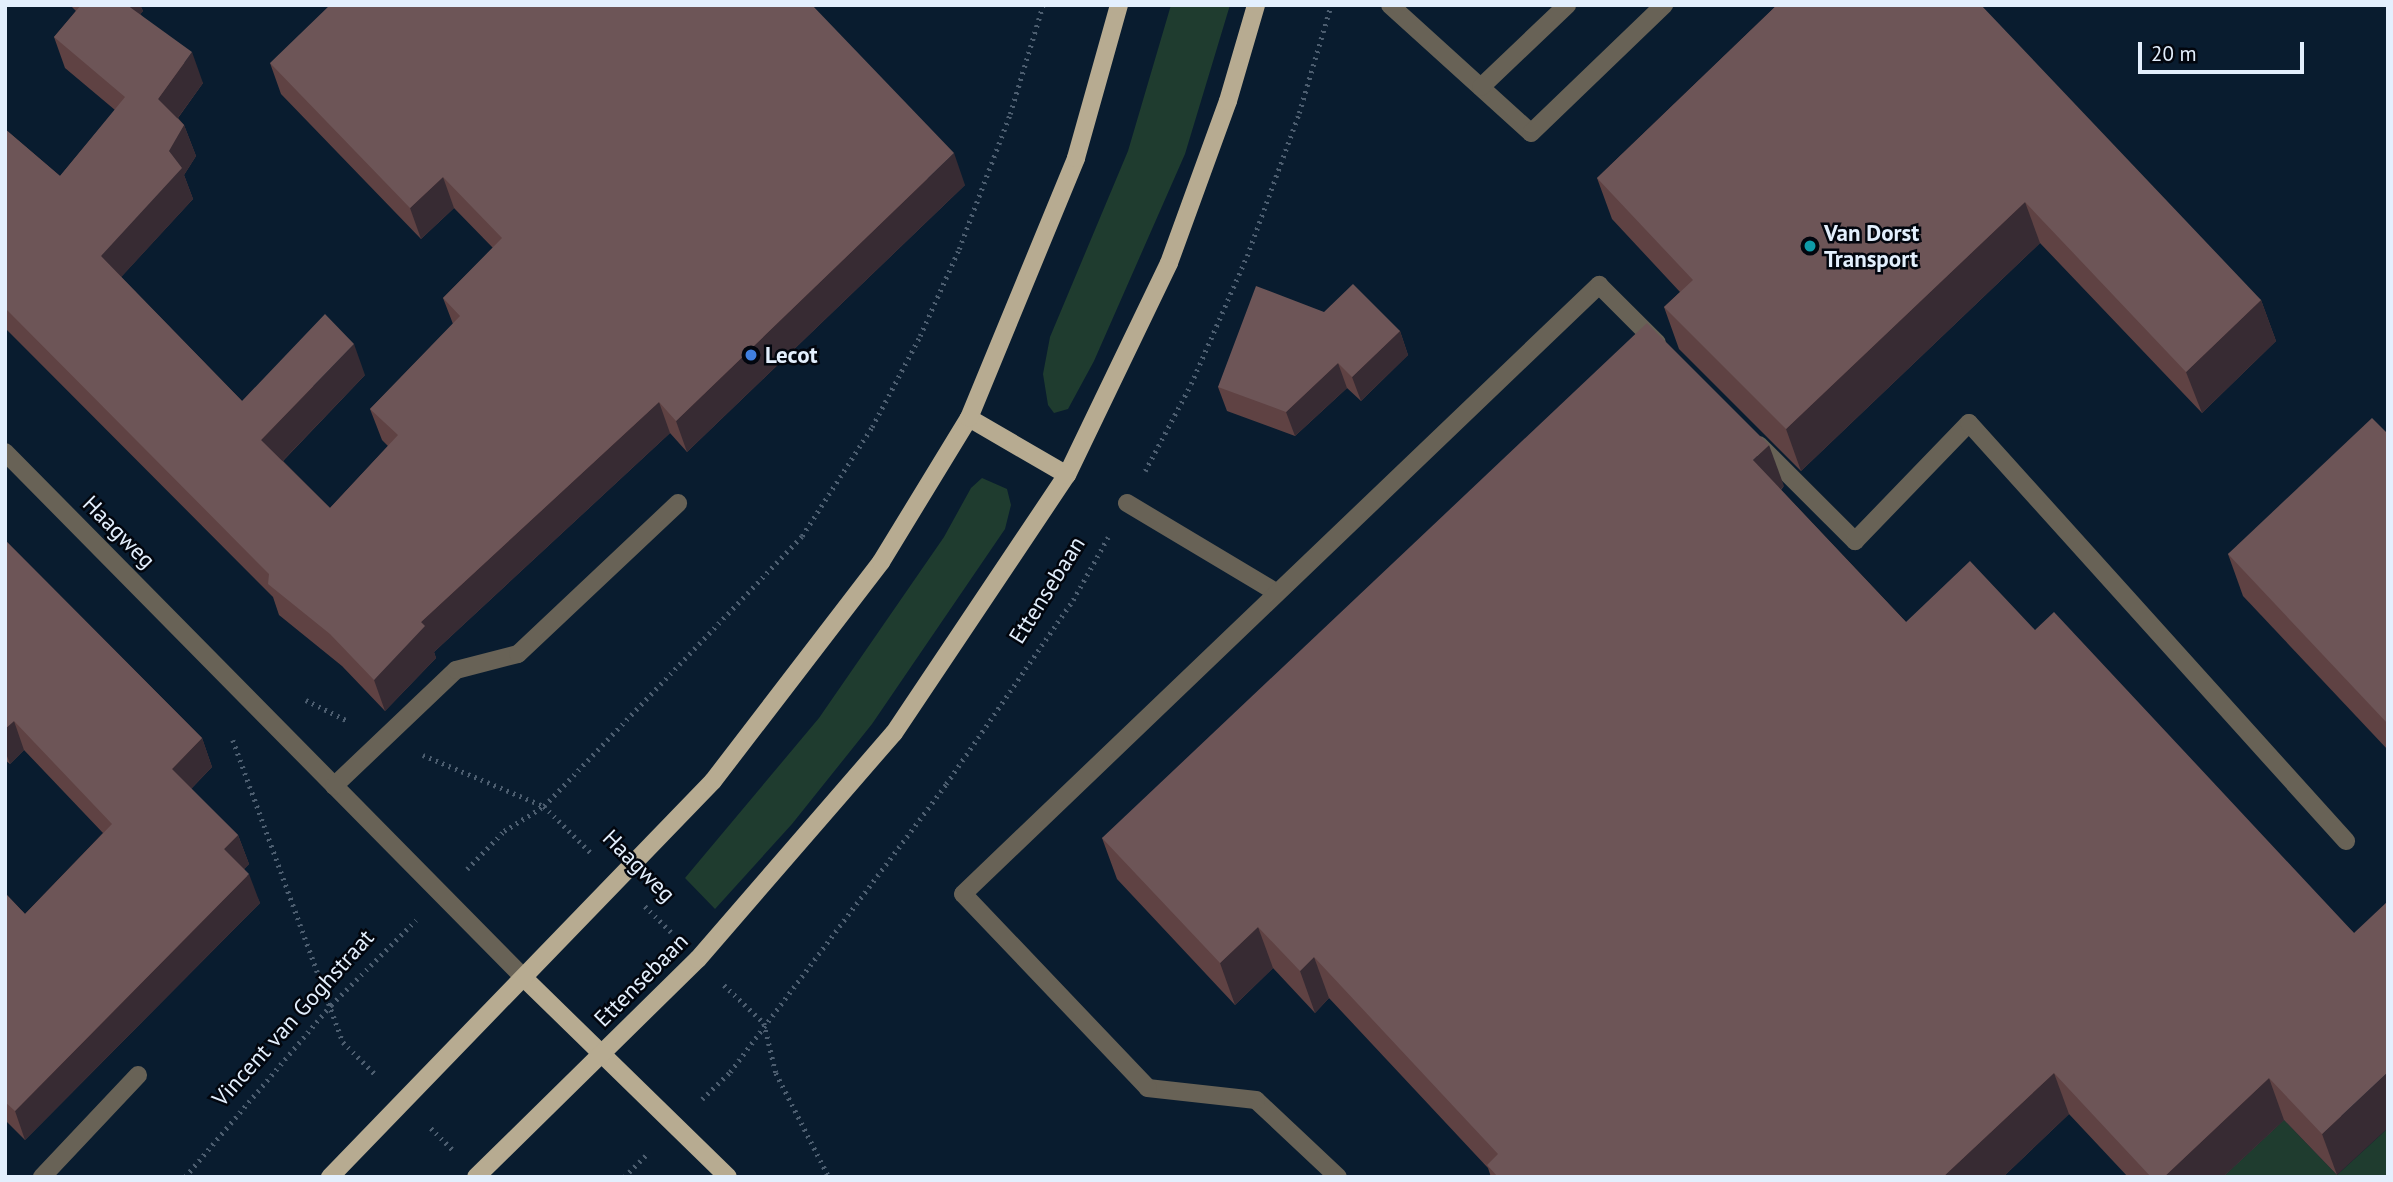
<!DOCTYPE html>
<html>
<head>
<meta charset="utf-8">
<style>
	body { margin:0 }
	#map { position:relative; width:2393px; height:1182px; overflow:hidden; background:#091c2f; font-family:"PT Sans",sans-serif }
	div>[style] { position:absolute }
	[style*='--x'] { left:calc(var(--x)*1px); top:calc(var(--y)*1px); width:calc(var(--w)*1px); rotate:calc(var(--a)*1deg) }
	.green>* { inset:0; background:#1f3c2f }
	.path>* { height:4.5px; margin-top:-2.25px; transform-origin:0; background:repeating-linear-gradient(90deg,#4d5e70 0 2px,transparent 0 7px) }
	.minor>* { height:18px; margin:-9px; padding:0 9px; transform-origin:9px; border-radius:9px; background:#686256 }
	.major>* { height:18px; margin:-9px; padding:0 9px; transform-origin:9px; border-radius:9px; background:#b7ab91 }
	.wall>* { inset:0; background:#5f4243 }
	.shaded-wall>* { inset:0; background:#372b33 }
	.building>* { inset:0; background:#6d5557 }
	.dots>* { width:19px; height:19px; translate:-50% -50%; box-sizing:border-box; border:4px solid #02060e; border-radius:50% }
	span { translate:-50% -50%; white-space:nowrap; text-align:center; line-height:1.15; -webkit-text-stroke:5px #02060e; paint-order:stroke }
	.poi-label { font-size:23px; color:#e3effd; font-weight:700 }
	.left { translate:0 -50%; text-align:left }
	.street-label { font-size:23px; color:#e3effd }
	.frame { position:absolute; inset:0; border:7px solid #e3effd; pointer-events:none }
	.scale { position:absolute; left:2138px; top:42px; width:166px; height:32px; box-sizing:border-box; border:4px solid #e3effd; border-top:0; padding-left:9px; font-size:21px; line-height:24px; white-space:nowrap; color:#e3effd; -webkit-text-stroke:5px #02060e; paint-order:stroke }
</style>
</head>
<body>
<div id="map">
	<div class="green">
		<i style="clip-path:polygon(1171px 5px,1230px 5px,1185px 154px,1094px 361px,1068px 409px,1054px 413px,1048px 405px,1043px 374px,1050px 337px,1128px 151px)"></i>
		<i style="clip-path:polygon(982px 478px,1007px 489px,1011px 505px,1005px 529px,872px 724px,792px 824px,715px 909px,685px 878px,819px 718px,944px 537px,971px 488px)"></i>
		<i style="clip-path:polygon(2284px 1120px,2337px 1175px,2388px 1128px,2388px 1177px,2223px 1177px)"></i>
	</div>
	<div class="path">
		<i style="--x:1145;--y:471;--w:98;--a:-62.1"></i>
		<i style="--x:1191;--y:384;--w:140;--a:-66.4"></i>
		<i style="--x:1247;--y:256;--w:152;--a:-70"></i>
		<i style="--x:1299;--y:113;--w:113;--a:-73.5"></i>
		<i style="--x:306;--y:700;--w:47;--a:26.6"></i>
		<i style="--x:233;--y:740;--w:321;--a:70"></i>
		<i style="--x:343;--y:1042;--w:48;--a:45"></i>
		<i style="--x:423;--y:755;--w:131;--a:22.9"></i>
		<i style="--x:544;--y:806;--w:66;--a:45"></i>
		<i style="--x:467;--y:869;--w:53;--a:-45.8"></i>
		<i style="--x:504;--y:831;--w:47;--a:-32"></i>
		<i style="--x:544;--y:806;--w:373;--a:-46.3"></i>
		<i style="--x:802;--y:536;--w:130;--a:-57.3"></i>
		<i style="--x:872;--y:427;--w:103;--a:-62.2"></i>
		<i style="--x:920;--y:336;--w:95;--a:-65.9"></i>
		<i style="--x:959;--y:249;--w:144;--a:-69.3"></i>
		<i style="--x:1010;--y:114;--w:114;--a:-73.2"></i>
		<i style="--x:645;--y:906;--w:37;--a:45"></i>
		<i style="--x:724;--y:985;--w:55;--a:43.5"></i>
		<i style="--x:764;--y:1023;--w:51;--a:76.5"></i>
		<i style="--x:776;--y:1073;--w:117;--a:63"></i>
		<i style="--x:702;--y:1099;--w:39;--a:-44"></i>
		<i style="--x:730;--y:1072;--w:360;--a:-53.1"></i>
		<i style="--x:946;--y:784;--w:224;--a:-55.4"></i>
		<i style="--x:1073;--y:600;--w:72;--a:-60.9"></i>
		<i style="--x:431;--y:1128;--w:30;--a:45"></i>
		<i style="--x:185;--y:1177;--w:226;--a:-49.7"></i>
		<i style="--x:331;--y:1005;--w:120;--a:-45"></i>
		<i style="--x:624;--y:1177;--w:35;--a:-45"></i>
	</div>
	<div class="minor">
		<i style="--x:1390;--y:5;--w:190;--a:42.2"></i>
		<i style="--x:1531;--y:133;--w:185;--a:-43.9"></i>
		<i style="--x:1481;--y:87;--w:119;--a:-43.6"></i>
		<i style="--x:1759;--y:445;--w:136;--a:45"></i>
		<i style="--x:1855;--y:541;--w:164;--a:-46"></i>
		<i style="--x:1969;--y:423;--w:563;--a:47.95"></i>
		<i style="--x:5;--y:452;--w:739;--a:45.38"></i>
		<i style="--x:1127;--y:503;--w:174;--a:30.9"></i>
		<i style="--x:334;--y:786;--w:168;--a:-43.6"></i>
		<i style="--x:456;--y:670;--w:64;--a:-14.5"></i>
		<i style="--x:518;--y:654;--w:220;--a:-43.3"></i>
		<i style="--x:42;--y:1177;--w:140;--a:-46.7"></i>
		<i style="--x:1338;--y:1177;--w:112;--a:-136.8"></i>
		<i style="--x:1256;--y:1100;--w:109;--a:-173.7"></i>
		<i style="--x:1148;--y:1088;--w:268;--a:-133.6"></i>
		<i style="--x:963;--y:894;--w:881;--a:-43.76"></i>
		<i style="--x:1599;--y:285;--w:82;--a:45"></i>
	</div>
	<div class="major">
		<i style="--x:969;--y:418;--w:113;--a:30.2"></i>
		<i style="--x:524;--y:978;--w:285;--a:44.3"></i>
		<i style="--x:330;--y:1177;--w:551;--a:-45.96"></i>
		<i style="--x:713;--y:781;--w:276;--a:-52.5"></i>
		<i style="--x:881;--y:562;--w:169;--a:-58.6"></i>
		<i style="--x:969;--y:418;--w:281;--a:-67.6"></i>
		<i style="--x:1076;--y:158;--w:159;--a:-74.3"></i>
		<i style="--x:476;--y:1177;--w:311;--a:-44.5"></i>
		<i style="--x:698;--y:959;--w:299;--a:-49.1"></i>
		<i style="--x:894;--y:733;--w:311;--a:-56.2"></i>
		<i style="--x:1067;--y:475;--w:235;--a:-64.3"></i>
		<i style="--x:1169;--y:263;--w:172;--a:-70"></i>
		<i style="--x:1228;--y:101;--w:100;--a:-73.7"></i>
	</div>
	<div class="wall">
		<i style="clip-path:polygon(70px 5px,140px 5px,143px 11px,140px 14px,203px 83px,178px 118px,184px 125px,196px 156px,184px 175px,193px 199px,121px 277px,242px 401px,365px 375px,283px 461px,330px 508px,388px 446px,382px 440px,370px 409px,453px 324px,443px 298px,493px 248px,454px 208px,421px 239px,281px 94px,270px 63px,965px 185px,687px 452px,670px 433px,434px 652px,436px 658px,385px 711px,342px 666px,279px 615px,273px 597px,5px 328px,5px 129px,60px 176px,115px 110px,65px 68px,54px 37px,76px 11px)"></i>
		<i style="clip-path:polygon(1777px 5px,2261px 300px,2276px 341px,2202px 413px,2040px 243px,1801px 471px,1679px 349px,1664px 307px,1680px 292px,1612px 219px,1597px 178px)"></i>
		<i style="clip-path:polygon(1324px 312px,1400px 331px,1408px 355px,1361px 401px,1347px 388px,1295px 436px,1227px 411px,1218px 387px)"></i>
		<i style="clip-path:polygon(2388px 434px,2388px 750px,2243px 596px,2228px 554px)"></i>
		<i style="clip-path:polygon(1784px 486px,1781px 490px,1906px 622px,2035px 630px,2354px 933px,2337px 1175px,2284px 1120px,2223px 1177px,2128px 1177px,2069px 1114px,2003px 1177px,1491px 1177px,1488px 1168px,1329px 998px,1315px 1013px,1273px 968px,1235px 1005px,1117px 879px,1102px 838px)"></i>
		<i style="clip-path:polygon(5px 540px,202px 738px,212px 767px,191px 789px,238px 835px,249px 864px,244px 869px,260px 903px,25px 1140px,5px 1120px,5px 893px,25px 914px,103px 833px,24px 750px,10px 764px,5px 760px)"></i>
	</div>
	<div class="shaded-wall">
		<i style="clip-path:polygon(119px 5px,140px 5px,143px 11px,128px 29px)"></i>
		<i style="clip-path:polygon(192px 52px,203px 83px,169px 130px,158px 99px)"></i>
		<i style="clip-path:polygon(184px 125px,196px 156px,184px 175px,193px 199px,112px 287px,101px 256px)"></i>
		<i style="clip-path:polygon(954px 153px,965px 185px,687px 452px,676px 421px)"></i>
		<i style="clip-path:polygon(443px 177px,454px 208px,421px 239px,410px 208px)"></i>
		<i style="clip-path:polygon(2025px 202px,2040px 243px,1801px 471px,1786px 429px)"></i>
		<i style="clip-path:polygon(2261px 300px,2276px 341px,2202px 413px,2186px 372px)"></i>
		<i style="clip-path:polygon(1400px 331px,1408px 355px,1361px 401px,1352px 377px)"></i>
		<i style="clip-path:polygon(354px 344px,365px 375px,273px 471px,261px 440px)"></i>
		<i style="clip-path:polygon(1338px 363px,1347px 388px,1295px 436px,1286px 412px)"></i>
		<i style="clip-path:polygon(659px 402px,670px 433px,434px 652px,436px 658px,385px 711px,374px 680px,421px 622px)"></i>
		<i style="clip-path:polygon(1769px 445px,1784px 486px,1768px 502px,1753px 460px)"></i>
		<i style="clip-path:polygon(14px 721px,24px 750px,10px 764px,5px 751px,5px 729px)"></i>
		<i style="clip-path:polygon(202px 738px,212px 767px,182px 798px,172px 769px)"></i>
		<i style="clip-path:polygon(238px 835px,249px 864px,235px 879px,224px 849px)"></i>
		<i style="clip-path:polygon(249px 874px,260px 903px,25px 1140px,15px 1111px)"></i>
		<i style="clip-path:polygon(1258px 927px,1273px 968px,1235px 1005px,1220px 963px)"></i>
		<i style="clip-path:polygon(1314px 957px,1329px 998px,1315px 1013px,1300px 971px)"></i>
		<i style="clip-path:polygon(2388px 1072px,2388px 1128px,2337px 1175px,2322px 1134px)"></i>
		<i style="clip-path:polygon(2054px 1073px,2069px 1114px,2003px 1177px,1943px 1177px)"></i>
		<i style="clip-path:polygon(2269px 1078px,2284px 1120px,2223px 1177px,2164px 1177px)"></i>
	</div>
	<div class="building">
		<i style="clip-path:polygon(81px 5px,127px 5px,192px 52px,158px 99px,184px 125px,169px 151px,182px 168px,101px 256px,242px 401px,325px 314px,354px 344px,261px 440px,330px 508px,398px 435px,370px 409px,460px 316px,443px 298px,502px 238px,443px 177px,410px 208px,270px 63px,330px 5px,812px 5px,954px 153px,676px 421px,659px 402px,421px 622px,425px 626px,374px 680px,330px 634px,268px 584px,269px 574px,5px 308px,5px 129px,60px 176px,125px 97px,54px 37px)"></i>
		<i style="clip-path:polygon(1777px 5px,1981px 5px,2261px 300px,2186px 372px,2025px 202px,1786px 429px,1664px 307px,1693px 280px,1597px 178px)"></i>
		<i style="clip-path:polygon(1353px 284px,1400px 331px,1352px 377px,1338px 363px,1286px 412px,1218px 387px,1256px 286px,1324px 312px)"></i>
		<i style="clip-path:polygon(1647px 323px,1769px 445px,1753px 460px,1906px 622px,1970px 561px,2035px 630px,2054px 612px,2354px 933px,2388px 901px,2388px 1072px,2322px 1134px,2269px 1078px,2164px 1177px,2151px 1177px,2054px 1073px,1943px 1177px,1498px 1177px,1487px 1165px,1498px 1154px,1314px 957px,1300px 971px,1258px 927px,1220px 963px,1102px 838px)"></i>
		<i style="clip-path:polygon(2372px 418px,2388px 434px,2388px 724px,2228px 554px)"></i>
		<i style="clip-path:polygon(5px 540px,202px 738px,172px 769px,238px 835px,224px 849px,249px 874px,15px 1111px,5px 1102px,5px 893px,25px 914px,112px 824px,14px 721px,5px 729px)"></i>
	</div>
	<div class="dots">
		<i style="left:1810px;top:246px;background:#0f9aa8"></i>
		<i style="left:751px;top:355px;background:#3f7fe0"></i>
	</div>
	<div class="poi-label">
		<span class="left" style="left:1824px;top:246px">Van Dorst<br>Transport</span>
		<span class="left" style="left:765px;top:355px">Lecot</span>
	</div>
	<div class="street-label">
		<span style="left:119px;top:532px;rotate:45deg">Haagweg</span>
		<span style="left:1047px;top:590px;rotate:-58deg">Ettensebaan</span>
		<span style="left:639px;top:866px;rotate:45deg">Haagweg</span>
		<span style="left:641px;top:980px;rotate:-45deg">Ettensebaan</span>
		<span style="left:293px;top:1018px;rotate:-48deg">Vincent van Goghstraat</span>
	</div>
	<div class="frame"></div>
	<div class="scale">20 m</div>
</div>
</body>
</html>
